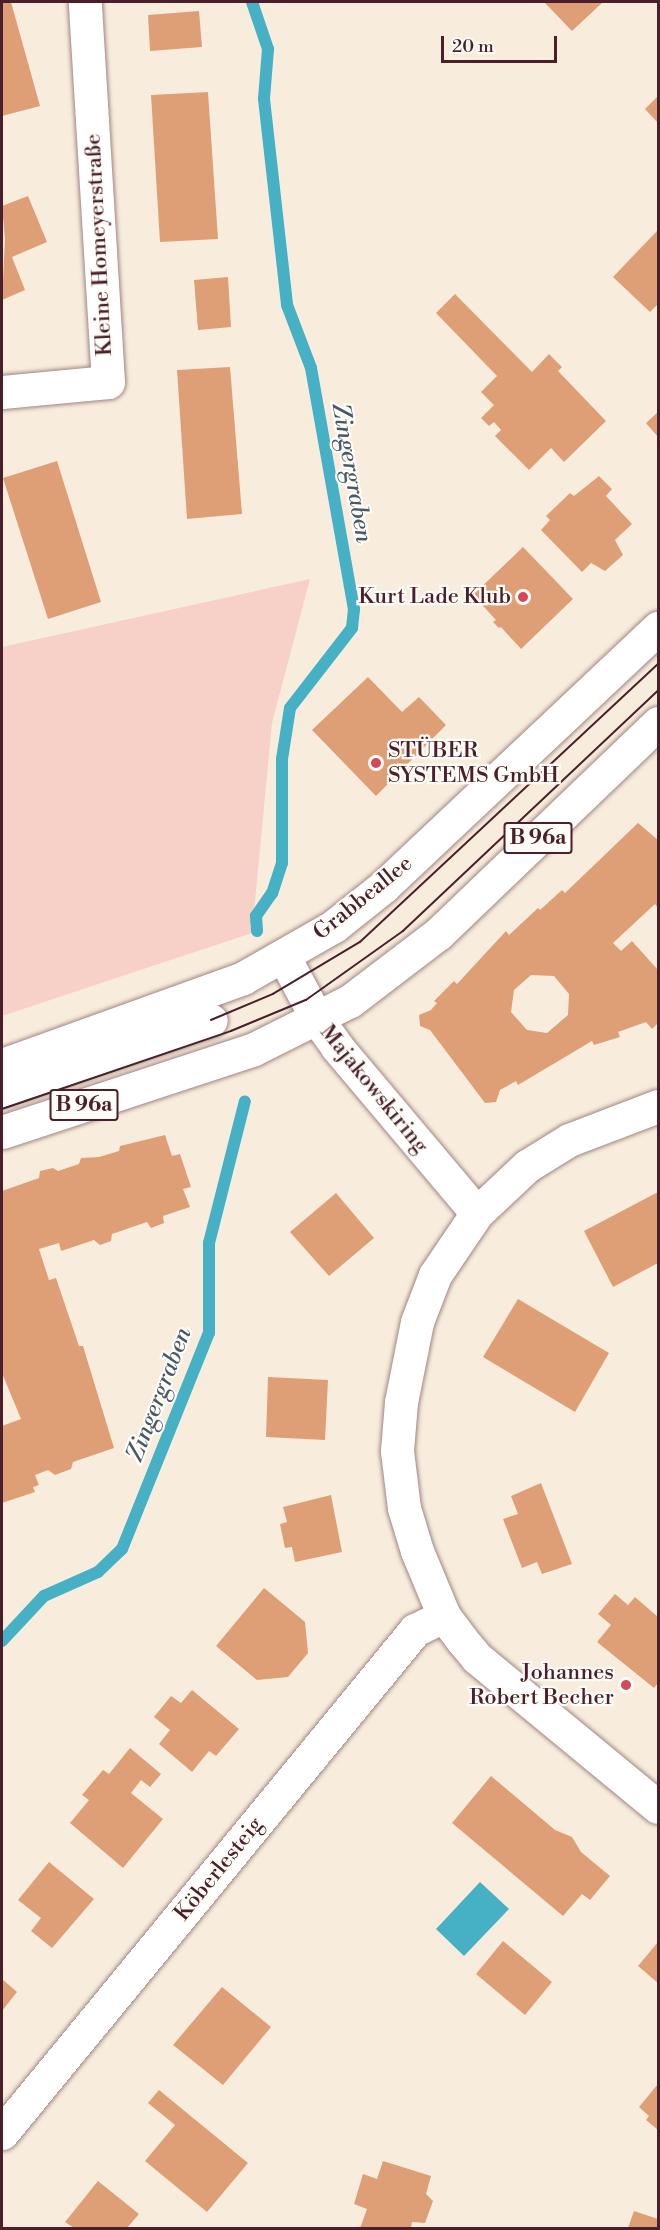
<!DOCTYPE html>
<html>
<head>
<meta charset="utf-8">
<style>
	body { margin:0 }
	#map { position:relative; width:660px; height:2230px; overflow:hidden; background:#f8eddc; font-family:"Libre Bodoni",serif }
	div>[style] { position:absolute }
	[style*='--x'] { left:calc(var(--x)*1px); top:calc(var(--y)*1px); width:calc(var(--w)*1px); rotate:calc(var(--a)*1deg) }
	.built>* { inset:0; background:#f7d1c7 }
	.water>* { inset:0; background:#46b0c4 }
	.stream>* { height:12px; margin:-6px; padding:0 6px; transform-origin:6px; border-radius:6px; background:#46b0c4 }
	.building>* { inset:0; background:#df9f76 }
	.roads { filter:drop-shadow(0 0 2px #a18684) drop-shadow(0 0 2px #a18684) }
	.minor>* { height:33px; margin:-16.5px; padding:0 16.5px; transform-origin:16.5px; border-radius:16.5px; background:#fff }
	.major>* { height:33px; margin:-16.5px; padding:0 16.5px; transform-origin:16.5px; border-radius:16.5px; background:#fff }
	.tram>* { height:1.5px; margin:-0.75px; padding:0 0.75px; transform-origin:0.75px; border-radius:0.75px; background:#4a1f2b }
	.dots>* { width:16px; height:16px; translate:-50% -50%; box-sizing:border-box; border:3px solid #fdfcf7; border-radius:50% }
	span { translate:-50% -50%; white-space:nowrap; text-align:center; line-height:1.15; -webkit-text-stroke:4.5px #fdfcf7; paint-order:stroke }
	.shield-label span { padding:2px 4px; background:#fdfcf7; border:2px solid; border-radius:4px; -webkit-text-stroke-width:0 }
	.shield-label { font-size:21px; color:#4a1f2b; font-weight:700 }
	.street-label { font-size:22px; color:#4a1f2b }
	.poi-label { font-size:22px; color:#4a1f2b }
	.right { translate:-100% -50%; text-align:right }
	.left { translate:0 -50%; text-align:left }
	.water-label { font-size:24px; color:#485968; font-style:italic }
	.frame { position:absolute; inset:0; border:3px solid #4a1f2b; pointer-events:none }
	.scale { position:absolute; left:441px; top:36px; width:116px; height:27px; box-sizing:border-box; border:3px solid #4a1f2b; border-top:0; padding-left:8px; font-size:18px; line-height:21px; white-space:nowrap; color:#4a1f2b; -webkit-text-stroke:4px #fdfcf7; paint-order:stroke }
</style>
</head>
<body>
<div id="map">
	<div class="built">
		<i style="clip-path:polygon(310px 579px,272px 723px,252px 933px,2px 1016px,2px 647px)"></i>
	</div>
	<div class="water">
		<i style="clip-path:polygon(480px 1882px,509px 1909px,464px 1956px,436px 1929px)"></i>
	</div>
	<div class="stream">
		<i style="--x:252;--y:2;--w:50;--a:71.2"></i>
		<i style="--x:268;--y:49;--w:50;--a:94.6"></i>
		<i style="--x:264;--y:99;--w:207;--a:83.6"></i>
		<i style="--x:287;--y:305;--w:67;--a:69.1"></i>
		<i style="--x:311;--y:368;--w:245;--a:79.9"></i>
		<i style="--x:354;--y:609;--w:19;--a:96"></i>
		<i style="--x:352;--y:628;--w:101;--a:127.8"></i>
		<i style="--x:290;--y:708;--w:52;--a:98.9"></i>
		<i style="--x:282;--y:759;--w:104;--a:90"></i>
		<i style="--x:282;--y:863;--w:32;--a:108"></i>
		<i style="--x:272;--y:893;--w:28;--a:125"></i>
		<i style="--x:256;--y:916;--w:15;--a:86"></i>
		<i style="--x:2;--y:1641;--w:62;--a:-47"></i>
		<i style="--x:44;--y:1596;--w:59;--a:-24"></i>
		<i style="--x:98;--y:1572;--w:33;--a:-44"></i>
		<i style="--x:122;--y:1549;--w:233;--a:-68.1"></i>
		<i style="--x:209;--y:1333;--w:90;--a:-90"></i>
		<i style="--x:209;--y:1243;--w:146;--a:-75.8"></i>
	</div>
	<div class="building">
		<i style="clip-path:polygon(2px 2px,11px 2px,40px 106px,2px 116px)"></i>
		<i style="clip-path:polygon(544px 2px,603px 2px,572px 31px)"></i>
		<i style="clip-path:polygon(199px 11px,202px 47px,150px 51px,148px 15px)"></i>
		<i style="clip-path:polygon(208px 92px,218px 239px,160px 242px,151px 95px)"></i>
		<i style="clip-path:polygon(658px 96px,658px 123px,645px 109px)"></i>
		<i style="clip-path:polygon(28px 196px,47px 242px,12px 257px,25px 290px,2px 300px,5px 239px,2px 206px)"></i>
		<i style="clip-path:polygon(657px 231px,658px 304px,650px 312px,613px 277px)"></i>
		<i style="clip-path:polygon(228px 277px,231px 327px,198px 330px,194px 280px)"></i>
		<i style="clip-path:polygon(455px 294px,532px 372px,549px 354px,562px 367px,558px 371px,606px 421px,564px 462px,551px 448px,529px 470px,495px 436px,501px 430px,494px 422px,489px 426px,481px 418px,494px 405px,481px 392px,497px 376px,436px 313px)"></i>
		<i style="clip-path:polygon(230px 367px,242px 514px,187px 519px,177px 370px)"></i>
		<i style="clip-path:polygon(658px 412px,658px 437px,646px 423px)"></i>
		<i style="clip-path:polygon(57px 461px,101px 602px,48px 619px,3px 478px)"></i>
		<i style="clip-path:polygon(599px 476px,612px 489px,606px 496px,632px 524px,615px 540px,623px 555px,605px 571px,591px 563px,582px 572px,541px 530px,550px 520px,546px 516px,570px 493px,574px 496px)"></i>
		<i style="clip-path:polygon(523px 547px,573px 599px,521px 649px,501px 627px,499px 628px,493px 622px,496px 620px,473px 595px)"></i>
		<i style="clip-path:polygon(368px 677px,402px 712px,419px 697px,446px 725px,376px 796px,312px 730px)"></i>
		<i style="clip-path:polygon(evenodd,638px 823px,658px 840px,658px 908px,655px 904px,613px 943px,621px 951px,632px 941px,658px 970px,658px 1023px,652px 1029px,646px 1022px,618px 1032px,620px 1037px,594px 1045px,592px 1041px,518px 1085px,516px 1081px,500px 1090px,496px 1102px,485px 1103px,430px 1030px,420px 1026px,419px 1015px,431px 1010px,437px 1003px,434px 1001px,454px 981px,457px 984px,506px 931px,509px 935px,538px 908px,540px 910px,562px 890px,565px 893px,638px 823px,531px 975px,554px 976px,569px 994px,568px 1015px,547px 1033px,527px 1030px,511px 1012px,514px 990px,531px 975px)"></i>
		<i style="clip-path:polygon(165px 1135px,172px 1156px,180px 1154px,191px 1187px,183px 1189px,190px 1207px,163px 1216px,164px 1223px,151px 1228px,147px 1222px,112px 1234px,111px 1241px,100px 1245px,94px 1240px,61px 1251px,59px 1243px,39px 1249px,49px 1280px,56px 1278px,79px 1346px,83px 1346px,114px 1448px,73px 1462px,71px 1469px,55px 1475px,48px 1470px,35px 1475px,39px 1485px,33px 1487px,35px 1492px,2px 1503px,2px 1426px,21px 1419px,2px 1373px,2px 1191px,39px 1178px,40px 1171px,53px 1168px,58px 1171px,79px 1164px,81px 1158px,99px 1157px,119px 1151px,120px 1146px)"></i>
		<i style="clip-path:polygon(658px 1192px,658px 1263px,613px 1287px,584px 1231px)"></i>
		<i style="clip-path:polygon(336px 1193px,374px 1238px,329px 1276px,290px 1232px)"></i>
		<i style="clip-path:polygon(518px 1299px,609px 1353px,575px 1412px,483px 1357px)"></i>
		<i style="clip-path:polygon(268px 1377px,328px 1380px,325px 1440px,266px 1437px)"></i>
		<i style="clip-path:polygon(541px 1483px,572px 1564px,542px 1574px,537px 1562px,522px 1568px,503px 1519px,518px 1514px,511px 1496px)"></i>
		<i style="clip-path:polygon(331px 1495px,342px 1552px,295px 1562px,292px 1547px,285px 1548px,280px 1524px,287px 1522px,283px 1507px)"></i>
		<i style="clip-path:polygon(264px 1588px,305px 1622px,308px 1653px,288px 1677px,257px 1680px,216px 1646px)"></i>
		<i style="clip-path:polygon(615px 1594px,628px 1605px,635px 1597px,658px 1617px,658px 1683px,654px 1688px,597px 1642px,611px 1625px,598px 1614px)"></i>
		<i style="clip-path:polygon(192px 1690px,239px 1729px,216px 1756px,209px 1751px,192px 1772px,159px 1744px,170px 1730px,154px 1717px,171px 1696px,181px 1703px)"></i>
		<i style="clip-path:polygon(130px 1748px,161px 1774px,150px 1787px,141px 1780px,131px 1793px,163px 1819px,123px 1868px,70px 1823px,89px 1800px,82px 1795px,103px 1770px,109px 1774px)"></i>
		<i style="clip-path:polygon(491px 1776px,555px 1830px,572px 1837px,581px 1852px,610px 1876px,590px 1900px,582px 1894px,563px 1916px,452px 1823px)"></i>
		<i style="clip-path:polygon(49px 1862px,94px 1899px,52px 1948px,31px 1931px,41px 1918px,18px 1900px)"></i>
		<i style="clip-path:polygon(503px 1941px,552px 1982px,525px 2015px,476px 1974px)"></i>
		<i style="clip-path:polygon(658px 1942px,658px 1983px,638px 1966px)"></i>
		<i style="clip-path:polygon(2px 1979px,17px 1992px,2px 2011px)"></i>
		<i style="clip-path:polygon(222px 1987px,271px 2027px,223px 2085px,173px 2045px)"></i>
		<i style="clip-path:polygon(658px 2084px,658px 2130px,646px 2120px,649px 2116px,639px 2107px)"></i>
		<i style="clip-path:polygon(159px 2090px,248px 2163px,207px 2212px,145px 2161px,175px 2125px,148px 2103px)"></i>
		<i style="clip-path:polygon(383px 2161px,431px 2176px,426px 2194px,433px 2201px,425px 2223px,412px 2222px,411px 2228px,360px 2228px,367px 2209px,354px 2204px,363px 2174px,377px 2179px)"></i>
		<i style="clip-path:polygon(98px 2181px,139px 2214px,127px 2228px,74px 2228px,65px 2222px)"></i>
		<i style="clip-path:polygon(634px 2211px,658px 2219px,658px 2228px,628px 2228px)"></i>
	</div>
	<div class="roads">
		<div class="minor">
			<i style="--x:2;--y:392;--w:106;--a:-5.4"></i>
			<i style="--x:108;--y:382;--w:381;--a:-93.5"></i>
			<i style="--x:284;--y:957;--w:70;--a:62"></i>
			<i style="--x:317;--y:1019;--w:34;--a:54"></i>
			<i style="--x:337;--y:1047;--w:217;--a:49.9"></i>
			<i style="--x:2;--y:1090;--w:220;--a:-18.5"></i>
			<i style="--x:658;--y:1106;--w:95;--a:159.1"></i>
			<i style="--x:569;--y:1140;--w:49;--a:148.2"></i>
			<i style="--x:527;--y:1166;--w:69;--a:136.8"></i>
			<i style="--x:477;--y:1213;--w:75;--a:124.1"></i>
			<i style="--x:435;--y:1275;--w:50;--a:111"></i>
			<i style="--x:417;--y:1322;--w:82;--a:101.3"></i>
			<i style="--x:401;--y:1402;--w:49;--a:94.7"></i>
			<i style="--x:397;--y:1451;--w:57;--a:83"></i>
			<i style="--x:404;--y:1508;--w:45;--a:73.2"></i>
			<i style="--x:417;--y:1551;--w:70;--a:67.4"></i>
			<i style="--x:444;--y:1616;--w:30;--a:53"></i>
			<i style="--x:462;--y:1640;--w:23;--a:50"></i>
			<i style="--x:477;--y:1658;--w:234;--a:39.5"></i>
			<i style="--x:2;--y:2133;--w:651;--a:-50.61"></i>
			<i style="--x:415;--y:1630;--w:32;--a:-26"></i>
		</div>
		<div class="major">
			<i style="--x:2;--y:1065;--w:256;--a:-19.8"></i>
			<i style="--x:243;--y:978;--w:105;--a:-29.7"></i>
			<i style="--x:334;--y:926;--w:63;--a:-38.5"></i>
			<i style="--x:383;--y:887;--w:378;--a:-43.3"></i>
			<i style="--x:2;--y:1132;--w:265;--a:-18.2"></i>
			<i style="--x:254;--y:1049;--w:107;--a:-26.6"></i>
			<i style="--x:350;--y:1001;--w:111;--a:-37.3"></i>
			<i style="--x:438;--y:934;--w:305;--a:-43.8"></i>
		</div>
	</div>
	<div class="tram">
		<i style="--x:211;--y:1020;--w:67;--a:-22.8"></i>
		<i style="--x:273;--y:994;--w:101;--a:-30.9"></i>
		<i style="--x:360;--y:942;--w:408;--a:-43"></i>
		<i style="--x:2;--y:1109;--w:242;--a:-18.8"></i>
		<i style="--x:231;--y:1031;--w:81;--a:-22.5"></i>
		<i style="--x:306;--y:1000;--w:119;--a:-35.4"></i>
		<i style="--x:403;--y:931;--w:350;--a:-43.3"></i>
	</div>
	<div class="dots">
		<i style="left:523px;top:597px;background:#d1495b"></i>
		<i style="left:376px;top:763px;background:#d1495b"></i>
		<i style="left:626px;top:1685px;background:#d1495b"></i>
	</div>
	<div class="shield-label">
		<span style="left:538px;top:838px">B 96a</span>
		<span style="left:84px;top:1105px">B 96a</span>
	</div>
	<div class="street-label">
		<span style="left:99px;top:245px;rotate:-93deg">Kleine Homeyerstraße</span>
		<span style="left:363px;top:898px;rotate:-39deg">Grabbeallee</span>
		<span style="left:374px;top:1089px;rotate:51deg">Majakowskiring</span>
		<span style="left:219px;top:1869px;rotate:-51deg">Köberlesteig</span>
	</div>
	<div class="poi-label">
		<span class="right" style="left:511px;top:597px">Kurt Lade Klub</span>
		<span class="left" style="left:388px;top:763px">STÜBER<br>SYSTEMS GmbH</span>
		<span class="right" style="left:614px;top:1685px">Johannes<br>Robert Becher</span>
	</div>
	<div class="water-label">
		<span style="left:351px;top:473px;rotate:80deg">Zingergraben</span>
		<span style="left:160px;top:1395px;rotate:-69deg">Zingergraben</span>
	</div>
	<div class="frame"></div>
	<div class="scale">20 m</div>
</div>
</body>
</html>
